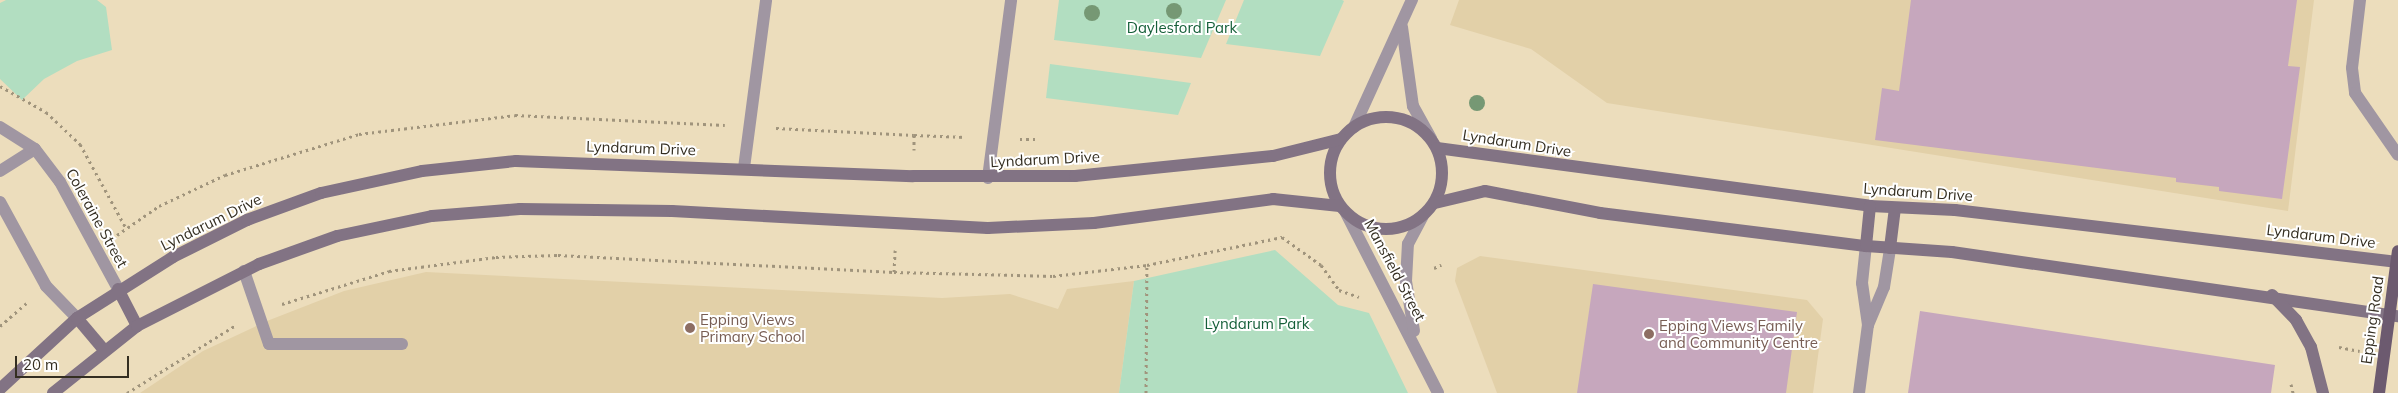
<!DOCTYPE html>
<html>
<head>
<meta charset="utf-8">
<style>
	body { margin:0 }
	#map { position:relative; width:2398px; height:393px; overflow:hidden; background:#ecddbc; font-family:Mulish,sans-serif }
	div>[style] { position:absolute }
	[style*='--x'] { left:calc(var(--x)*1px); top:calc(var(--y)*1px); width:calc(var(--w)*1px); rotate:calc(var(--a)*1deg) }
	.built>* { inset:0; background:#e2d0a8 }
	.green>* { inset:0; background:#b2dec1 }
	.building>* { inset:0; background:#c6a7bd }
	.path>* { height:3px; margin-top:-1.5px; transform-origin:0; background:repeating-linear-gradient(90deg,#a0947c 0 2.5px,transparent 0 6.5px) }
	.lane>* { height:12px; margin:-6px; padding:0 6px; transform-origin:6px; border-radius:6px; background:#a096a2 }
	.street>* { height:12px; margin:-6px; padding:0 6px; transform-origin:6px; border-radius:6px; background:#a096a2 }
	.secondary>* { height:12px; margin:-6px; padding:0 6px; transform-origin:6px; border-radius:6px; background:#827384 }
	.secondary>.ring { margin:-6px; padding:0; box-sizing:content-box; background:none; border:12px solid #827384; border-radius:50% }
	.primary>* { height:12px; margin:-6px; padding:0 6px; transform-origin:6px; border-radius:6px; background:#6c5a6f }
	.trees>* { width:16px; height:16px; margin:-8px; border-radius:50%; background:#769874 }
	.dots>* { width:14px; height:14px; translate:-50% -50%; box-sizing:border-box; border:2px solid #fff; border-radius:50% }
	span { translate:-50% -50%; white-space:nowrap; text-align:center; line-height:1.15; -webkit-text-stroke:4px #fff; paint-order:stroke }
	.park-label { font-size:15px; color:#155f39 }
	.street-label { font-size:15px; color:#342e21 }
	.education-label { font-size:15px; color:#785e54 }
	.left { translate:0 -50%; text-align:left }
	.scale { position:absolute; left:15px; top:356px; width:114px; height:22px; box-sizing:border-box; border:2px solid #342e21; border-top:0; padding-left:6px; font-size:15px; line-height:18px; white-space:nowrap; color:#342e21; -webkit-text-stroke:4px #fff; paint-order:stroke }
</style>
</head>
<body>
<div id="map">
	<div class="built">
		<i style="clip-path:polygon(1459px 0,2314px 0,2288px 211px,1607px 103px,1531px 49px,1450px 25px)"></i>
		<i style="clip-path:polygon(1480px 256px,1807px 300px,1823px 319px,1813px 393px,1497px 393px,1455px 281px,1457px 268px)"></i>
		<i style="clip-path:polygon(426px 272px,942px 298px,1010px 294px,1058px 309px,1067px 289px,1134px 281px,1119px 393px,140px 393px,203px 351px,267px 321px,344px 291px)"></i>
	</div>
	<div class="green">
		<i style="clip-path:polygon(6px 0,97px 0,106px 7px,112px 50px,77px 61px,44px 79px,22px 100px,0 79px,0 3px)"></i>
		<i style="clip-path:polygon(1059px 0,1226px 0,1201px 58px,1054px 40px)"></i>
		<i style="clip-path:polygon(1244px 0,1342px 0,1344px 1px,1320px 56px,1226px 44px)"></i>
		<i style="clip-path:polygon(1050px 64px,1191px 83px,1178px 115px,1046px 98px)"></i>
		<i style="clip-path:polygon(1275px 250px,1338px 305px,1369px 313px,1408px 393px,1119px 393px,1134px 281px)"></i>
	</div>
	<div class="building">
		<i style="clip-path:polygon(1911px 0,2297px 0,2288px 66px,2300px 67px,2282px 199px,2219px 191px,2219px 187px,2176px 182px,2176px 178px,1875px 140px,1882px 88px,1899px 91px)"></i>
		<i style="clip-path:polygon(1593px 284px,1797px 312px,1786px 393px,1577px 393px)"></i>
		<i style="clip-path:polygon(1920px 311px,2275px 365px,2271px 393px,1908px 393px)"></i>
	</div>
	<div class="path">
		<i style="--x:0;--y:86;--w:53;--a:29.5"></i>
		<i style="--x:46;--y:112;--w:47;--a:43.3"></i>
		<i style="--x:80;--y:144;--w:96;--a:61.3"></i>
		<i style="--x:776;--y:128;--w:138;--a:2.9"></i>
		<i style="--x:914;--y:135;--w:15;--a:90"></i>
		<i style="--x:914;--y:135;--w:52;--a:2.2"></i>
		<i style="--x:1020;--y:139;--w:16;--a:0"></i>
		<i style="--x:117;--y:235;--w:51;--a:-34.6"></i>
		<i style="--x:159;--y:206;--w:73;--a:-25.2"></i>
		<i style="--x:225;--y:175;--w:140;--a:-17"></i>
		<i style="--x:359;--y:134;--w:157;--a:-6.9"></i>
		<i style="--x:515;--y:115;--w:210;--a:2.7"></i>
		<i style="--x:1434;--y:268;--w:8;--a:-23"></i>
		<i style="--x:894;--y:272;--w:159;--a:1.4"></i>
		<i style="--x:1053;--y:276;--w:95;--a:-6.7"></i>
		<i style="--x:1147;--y:265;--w:138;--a:-11.7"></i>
		<i style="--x:1282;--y:237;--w:48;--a:35.7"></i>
		<i style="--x:1321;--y:265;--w:31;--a:54"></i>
		<i style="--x:1339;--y:290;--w:21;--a:19"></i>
		<i style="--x:282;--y:304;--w:112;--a:-17.1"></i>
		<i style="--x:389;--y:271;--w:108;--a:-7.5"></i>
		<i style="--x:496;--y:257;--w:62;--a:-1.8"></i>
		<i style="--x:558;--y:255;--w:336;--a:2.9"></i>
		<i style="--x:894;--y:272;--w:22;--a:-87"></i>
		<i style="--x:0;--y:326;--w:35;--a:-41"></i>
		<i style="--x:2339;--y:347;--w:21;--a:11"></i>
		<i style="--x:2291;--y:384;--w:9;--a:77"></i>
		<i style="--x:127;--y:393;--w:128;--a:-32"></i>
		<i style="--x:1146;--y:393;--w:128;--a:-89.6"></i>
	</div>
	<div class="lane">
		<i style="--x:2360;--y:0;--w:68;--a:96.7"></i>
		<i style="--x:2352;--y:68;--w:25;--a:83"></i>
		<i style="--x:2355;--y:93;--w:75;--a:55.3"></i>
		<i style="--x:744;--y:168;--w:169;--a:-82.5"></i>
		<i style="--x:0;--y:171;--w:41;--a:-32.2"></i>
		<i style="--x:244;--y:271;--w:77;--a:71.1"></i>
		<i style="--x:269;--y:344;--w:133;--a:0"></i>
	</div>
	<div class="street">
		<i style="--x:1402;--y:27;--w:80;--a:82.1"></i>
		<i style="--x:1413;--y:106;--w:38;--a:61"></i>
		<i style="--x:0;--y:127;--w:41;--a:32.2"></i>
		<i style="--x:35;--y:149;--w:41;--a:52.9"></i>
		<i style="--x:60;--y:182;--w:122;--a:61.5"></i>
		<i style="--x:1354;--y:127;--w:140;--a:-65.5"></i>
		<i style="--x:988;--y:178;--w:179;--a:-82.6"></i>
		<i style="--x:0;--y:202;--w:96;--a:61.3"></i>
		<i style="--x:46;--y:286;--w:45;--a:45.9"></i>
		<i style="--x:1346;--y:213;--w:202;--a:62.9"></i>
		<i style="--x:1868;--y:325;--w:41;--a:-67.2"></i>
		<i style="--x:1884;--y:287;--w:39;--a:-81"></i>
		<i style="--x:1414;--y:331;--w:51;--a:-99.1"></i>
		<i style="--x:1406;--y:281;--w:37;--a:-87"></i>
		<i style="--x:1408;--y:244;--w:32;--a:-62"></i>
		<i style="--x:1859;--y:393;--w:69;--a:-82.5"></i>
		<i style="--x:1868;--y:325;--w:42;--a:-98.1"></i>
		<i style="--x:1862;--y:283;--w:37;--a:-84"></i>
	</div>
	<div class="secondary">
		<i class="ring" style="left:1330px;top:117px;width:100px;height:100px"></i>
		<i style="--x:1437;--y:148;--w:437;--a:7.6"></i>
		<i style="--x:1870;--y:206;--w:85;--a:2.7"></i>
		<i style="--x:1955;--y:210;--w:446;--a:6.7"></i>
		<i style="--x:1435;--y:203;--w:51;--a:-13.5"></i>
		<i style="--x:1485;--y:191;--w:117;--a:10.8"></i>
		<i style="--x:1600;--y:213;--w:268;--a:7.1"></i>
		<i style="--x:1866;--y:246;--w:86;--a:4"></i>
		<i style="--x:1952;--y:252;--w:451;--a:8.2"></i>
		<i style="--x:1866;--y:246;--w:40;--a:-84.3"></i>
		<i style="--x:1890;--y:248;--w:40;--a:-82.9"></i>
		<i style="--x:118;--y:289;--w:42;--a:62.8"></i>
		<i style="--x:2272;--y:295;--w:35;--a:46"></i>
		<i style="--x:2296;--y:320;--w:31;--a:61"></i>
		<i style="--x:2311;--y:347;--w:48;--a:75.4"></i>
		<i style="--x:77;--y:318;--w:42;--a:49.8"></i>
		<i style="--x:0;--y:389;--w:105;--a:-42.7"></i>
		<i style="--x:77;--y:318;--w:114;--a:-32.4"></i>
		<i style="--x:173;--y:257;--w:83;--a:-26.6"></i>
		<i style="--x:247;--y:220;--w:79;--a:-20"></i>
		<i style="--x:321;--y:193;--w:103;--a:-12.3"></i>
		<i style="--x:422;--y:171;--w:95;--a:-6.1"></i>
		<i style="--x:516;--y:161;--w:397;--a:2.2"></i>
		<i style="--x:913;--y:176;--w:162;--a:0"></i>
		<i style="--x:1075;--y:176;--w:199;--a:-5.8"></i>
		<i style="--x:1273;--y:156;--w:70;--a:-14"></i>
		<i style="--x:53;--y:393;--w:107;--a:-38.6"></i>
		<i style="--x:137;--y:326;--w:137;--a:-26.9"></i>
		<i style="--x:259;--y:264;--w:83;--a:-19.7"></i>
		<i style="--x:337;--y:236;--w:97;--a:-11.9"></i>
		<i style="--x:432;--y:216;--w:88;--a:-4.5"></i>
		<i style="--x:520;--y:209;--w:152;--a:0.8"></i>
		<i style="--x:672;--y:211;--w:316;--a:3.1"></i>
		<i style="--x:988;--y:228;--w:106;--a:-2.7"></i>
		<i style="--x:1094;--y:223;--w:181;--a:-7.6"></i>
		<i style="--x:1273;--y:199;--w:67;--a:6"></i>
	</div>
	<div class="primary">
		<i style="--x:2379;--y:393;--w:143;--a:-82.4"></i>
	</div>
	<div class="trees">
		<i style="left:1174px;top:11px"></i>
		<i style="left:1092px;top:13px"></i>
		<i style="left:1477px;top:103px"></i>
	</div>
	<div class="dots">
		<i style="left:690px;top:328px;background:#8d6e63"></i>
		<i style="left:1649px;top:334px;background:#8d6e63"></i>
	</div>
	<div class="park-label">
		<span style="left:1182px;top:28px">Daylesford Park</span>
		<span style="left:1257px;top:324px">Lyndarum Park</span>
	</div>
	<div class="street-label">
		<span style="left:1517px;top:143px;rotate:9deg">Lyndarum Drive</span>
		<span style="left:641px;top:148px;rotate:2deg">Lyndarum Drive</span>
		<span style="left:1045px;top:159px;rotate:-3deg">Lyndarum Drive</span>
		<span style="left:1918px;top:192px;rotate:4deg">Lyndarum Drive</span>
		<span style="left:97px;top:218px;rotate:61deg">Coleraine Street</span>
		<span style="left:211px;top:222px;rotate:-26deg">Lyndarum Drive</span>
		<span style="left:2321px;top:236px;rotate:7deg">Lyndarum Drive</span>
		<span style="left:1395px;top:270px;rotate:62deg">Mansfield Street</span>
		<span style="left:2372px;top:320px;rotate:-82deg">Epping Road</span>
	</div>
	<div class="education-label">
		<span class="left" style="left:700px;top:328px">Epping Views<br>Primary School</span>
		<span class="left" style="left:1659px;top:334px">Epping Views Family<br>and Community Centre</span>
	</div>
	<div class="scale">20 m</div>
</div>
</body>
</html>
